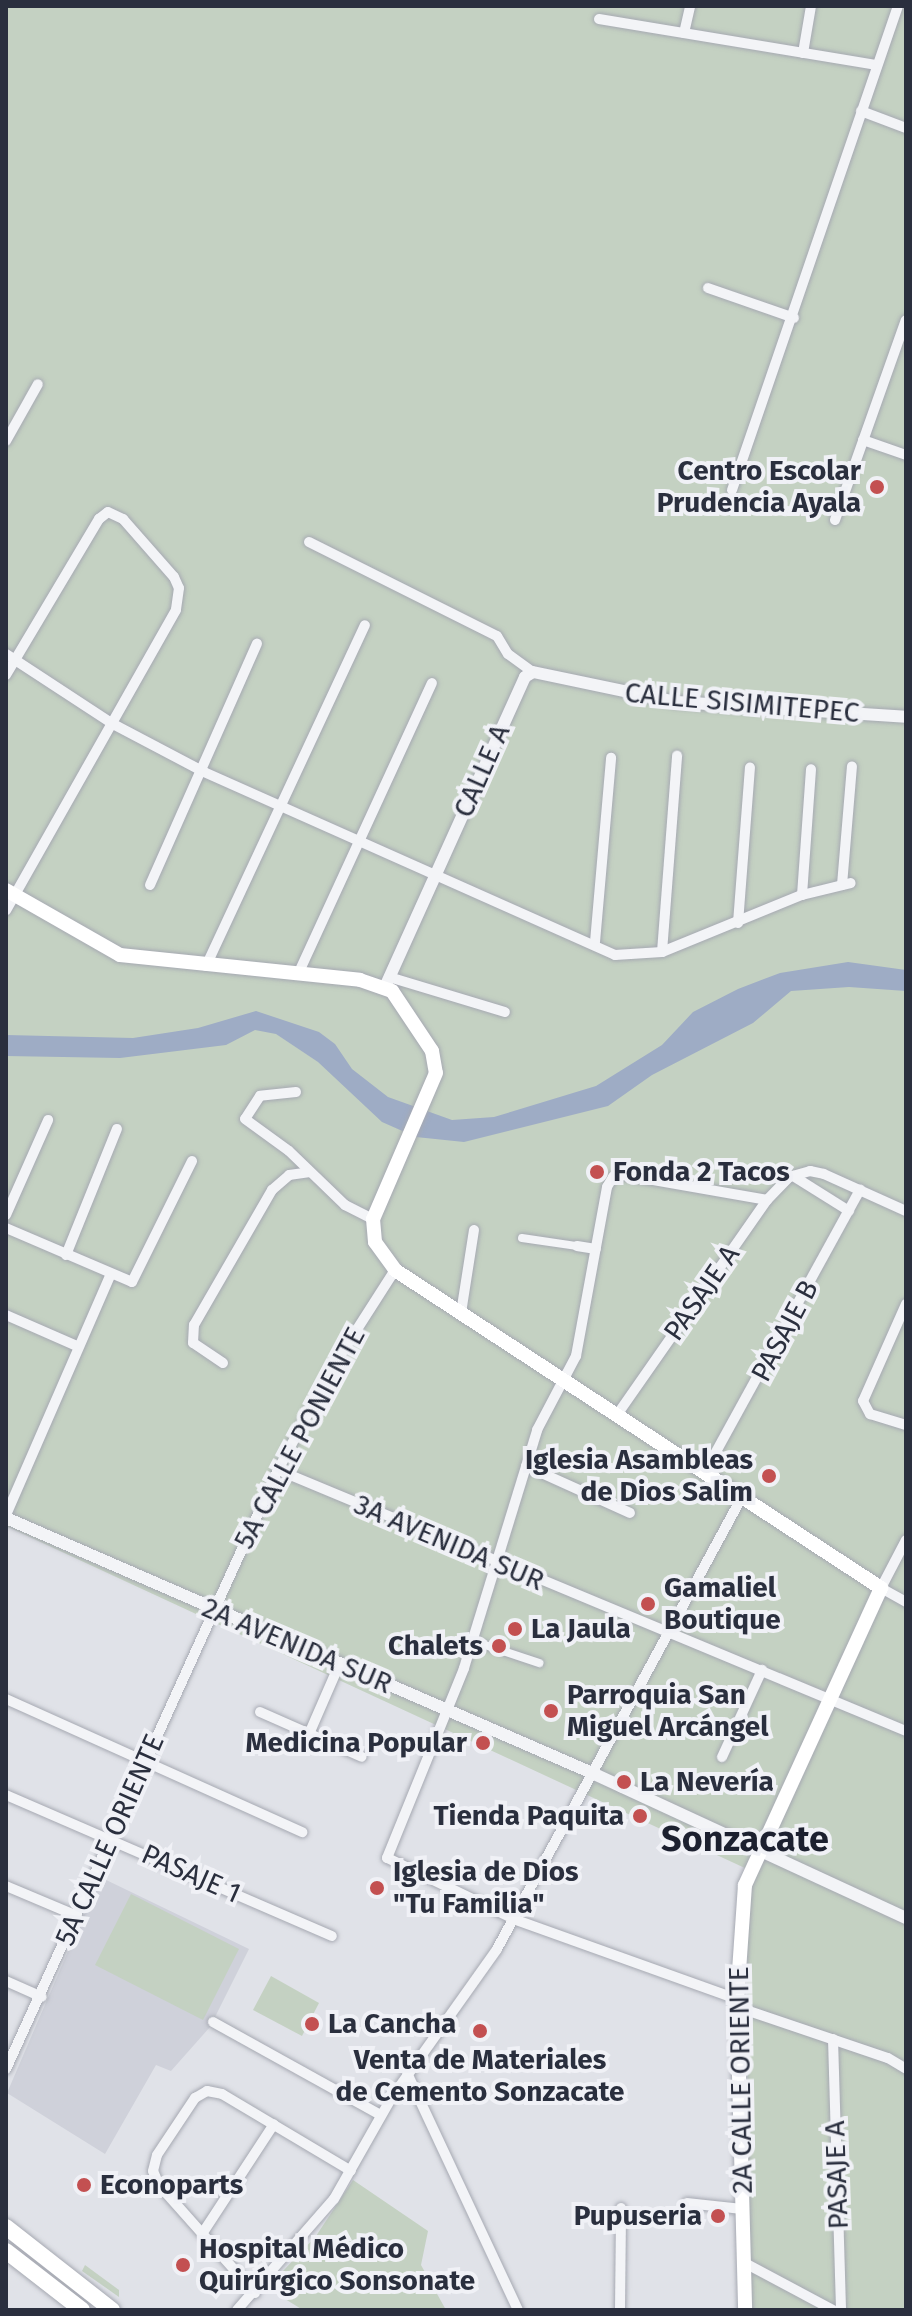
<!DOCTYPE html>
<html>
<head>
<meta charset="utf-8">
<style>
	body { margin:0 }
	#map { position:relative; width:912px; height:2316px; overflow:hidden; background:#e0e2e8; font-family:"Fira Sans",sans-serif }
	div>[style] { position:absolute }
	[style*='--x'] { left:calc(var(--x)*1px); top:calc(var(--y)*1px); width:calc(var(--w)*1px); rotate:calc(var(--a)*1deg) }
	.built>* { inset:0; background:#cfd1da }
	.green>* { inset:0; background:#c4d1c2 }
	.water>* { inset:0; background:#9eacc5 }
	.roads { filter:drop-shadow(0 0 2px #a6a9b2) drop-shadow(0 0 2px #a6a9b2) }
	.pedestrian>* { height:8px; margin:-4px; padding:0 4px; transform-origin:4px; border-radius:4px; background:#f3f4f7 }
	.minor>* { height:10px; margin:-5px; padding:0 5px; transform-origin:5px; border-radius:5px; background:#f3f4f7 }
	.tertiary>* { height:12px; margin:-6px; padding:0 6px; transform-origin:6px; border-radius:6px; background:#f3f4f7 }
	.secondary>* { height:14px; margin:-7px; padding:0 7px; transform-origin:7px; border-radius:7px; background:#fff }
	.primary>* { height:16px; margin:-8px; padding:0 8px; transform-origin:8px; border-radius:8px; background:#fff }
	.dots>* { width:22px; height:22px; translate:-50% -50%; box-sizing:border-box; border:4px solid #f0f1f6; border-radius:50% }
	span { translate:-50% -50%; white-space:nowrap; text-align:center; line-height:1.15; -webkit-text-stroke:8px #f0f1f6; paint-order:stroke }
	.poi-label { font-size:28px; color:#2a2f3e; font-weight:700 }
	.right { translate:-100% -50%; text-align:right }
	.left { translate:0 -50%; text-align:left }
	.street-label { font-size:28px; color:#2a2f3e }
	.district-label { font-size:36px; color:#1c202f; font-weight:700 }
	.frame { position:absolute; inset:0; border:8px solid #2a2f3e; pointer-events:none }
</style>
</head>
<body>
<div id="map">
	<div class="built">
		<i style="clip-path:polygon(100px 1877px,249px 1949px,210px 2027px,171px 2071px,156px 2065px,105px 2154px,7px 2093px)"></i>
	</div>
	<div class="green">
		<i style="clip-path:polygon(6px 6px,906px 6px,906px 2310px,748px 2310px,747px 1869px,6px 1526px)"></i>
		<i style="clip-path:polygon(131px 1894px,239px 1949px,203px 2020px,95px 1965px)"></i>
		<i style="clip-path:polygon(271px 1976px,319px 2003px,302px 2036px,253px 2010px)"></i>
		<i style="clip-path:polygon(353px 2180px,428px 2231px,421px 2265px,446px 2310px,303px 2310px,267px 2288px,316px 2236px)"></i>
		<i style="clip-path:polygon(85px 2265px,119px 2290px,119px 2297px,82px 2271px)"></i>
	</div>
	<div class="water">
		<i style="clip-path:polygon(848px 962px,906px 970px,906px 991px,849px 987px,791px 991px,753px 1023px,652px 1075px,608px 1106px,464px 1142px,416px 1137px,382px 1122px,318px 1062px,276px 1034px,255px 1030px,226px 1045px,120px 1058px,6px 1056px,6px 1035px,133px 1038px,198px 1028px,256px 1011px,319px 1032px,335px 1044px,352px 1069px,388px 1097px,452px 1120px,494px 1117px,596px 1086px,662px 1045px,693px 1012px,738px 989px,780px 973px)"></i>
	</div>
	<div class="roads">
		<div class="pedestrian">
			<i style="--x:522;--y:1238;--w:56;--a:8.3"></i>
			<i style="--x:473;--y:1641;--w:70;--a:18.4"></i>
		</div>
		<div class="minor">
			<i style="--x:599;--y:19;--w:282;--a:9.4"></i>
			<i style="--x:684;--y:33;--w:28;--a:-77"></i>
			<i style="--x:803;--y:53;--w:48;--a:-80.3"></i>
			<i style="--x:861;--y:111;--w:48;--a:20.7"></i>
			<i style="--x:708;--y:288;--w:91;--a:19.2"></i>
			<i style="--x:863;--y:440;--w:46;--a:19.2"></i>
			<i style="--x:6;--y:441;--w:65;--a:-60.7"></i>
			<i style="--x:732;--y:490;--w:512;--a:-71.07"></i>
			<i style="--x:835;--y:520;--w:212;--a:-70.5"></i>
			<i style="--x:309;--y:542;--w:210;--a:26.6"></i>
			<i style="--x:497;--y:636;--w:21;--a:59"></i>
			<i style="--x:508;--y:654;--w:31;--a:36"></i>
			<i style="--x:6;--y:654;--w:128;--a:33.2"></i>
			<i style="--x:113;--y:724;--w:103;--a:27.8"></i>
			<i style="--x:204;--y:772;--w:450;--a:24"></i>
			<i style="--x:615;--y:955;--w:47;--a:-3.7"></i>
			<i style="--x:662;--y:952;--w:151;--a:-22.2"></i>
			<i style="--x:802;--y:895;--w:50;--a:-13.8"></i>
			<i style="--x:6;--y:675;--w:182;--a:-59.2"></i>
			<i style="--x:99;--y:519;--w:11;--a:-38"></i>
			<i style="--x:108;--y:512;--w:17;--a:25"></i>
			<i style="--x:123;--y:519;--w:77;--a:48.7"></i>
			<i style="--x:174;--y:577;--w:12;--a:66"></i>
			<i style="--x:179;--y:588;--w:22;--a:98"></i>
			<i style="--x:176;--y:610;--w:345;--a:119.5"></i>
			<i style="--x:150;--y:885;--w:264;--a:-66.1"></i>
			<i style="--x:842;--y:885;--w:119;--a:-85.2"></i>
			<i style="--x:802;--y:895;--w:126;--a:-85.9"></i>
			<i style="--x:738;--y:923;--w:156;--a:-85.6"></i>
			<i style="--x:595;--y:942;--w:185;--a:-85"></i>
			<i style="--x:662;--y:952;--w:197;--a:-85.6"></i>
			<i style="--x:206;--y:966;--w:376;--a:-65"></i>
			<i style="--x:299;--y:972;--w:318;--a:-65.3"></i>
			<i style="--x:389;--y:977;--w:121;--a:16.8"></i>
			<i style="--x:296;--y:1092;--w:36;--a:174"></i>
			<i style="--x:260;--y:1096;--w:27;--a:123"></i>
			<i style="--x:245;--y:1119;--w:54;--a:36"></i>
			<i style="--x:289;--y:1151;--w:78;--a:44"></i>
			<i style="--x:345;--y:1205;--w:31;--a:27"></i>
			<i style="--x:793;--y:1176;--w:66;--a:32"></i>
			<i style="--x:6;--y:1215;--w:104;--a:-66.1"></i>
			<i style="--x:6;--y:1228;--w:137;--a:23.2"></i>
			<i style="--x:132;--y:1282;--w:135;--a:-63.6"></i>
			<i style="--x:577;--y:1246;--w:19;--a:9"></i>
			<i style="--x:66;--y:1255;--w:136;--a:-68"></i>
			<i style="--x:906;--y:1304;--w:106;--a:113.9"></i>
			<i style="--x:863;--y:1401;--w:15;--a:62"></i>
			<i style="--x:870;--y:1414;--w:38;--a:17"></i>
			<i style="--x:461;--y:1313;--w:84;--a:-81.1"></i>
			<i style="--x:6;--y:1315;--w:77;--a:23.6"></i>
			<i style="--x:223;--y:1363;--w:36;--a:-146"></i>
			<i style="--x:193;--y:1343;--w:18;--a:-87"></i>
			<i style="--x:194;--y:1325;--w:156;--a:-60"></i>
			<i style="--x:272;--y:1190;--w:23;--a:-41"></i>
			<i style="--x:289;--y:1175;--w:21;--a:-8"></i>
			<i style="--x:619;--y:1412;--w:259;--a:-55.1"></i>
			<i style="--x:767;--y:1200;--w:32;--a:-46"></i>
			<i style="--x:789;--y:1177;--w:22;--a:-16"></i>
			<i style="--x:810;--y:1171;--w:14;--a:12"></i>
			<i style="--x:824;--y:1174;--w:90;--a:24.3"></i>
			<i style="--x:526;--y:1466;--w:114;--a:24.3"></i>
			<i style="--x:278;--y:1470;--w:680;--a:22.57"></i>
			<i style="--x:706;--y:1470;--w:320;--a:-61.2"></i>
			<i style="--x:6;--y:1515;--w:261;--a:-66.5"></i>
			<i style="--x:906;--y:1540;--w:54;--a:117.5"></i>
			<i style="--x:881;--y:1588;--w:29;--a:29"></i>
			<i style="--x:6;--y:1699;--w:325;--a:24.2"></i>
			<i style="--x:260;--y:1712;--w:111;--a:23.8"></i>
			<i style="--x:309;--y:1734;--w:75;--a:-66.5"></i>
			<i style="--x:722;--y:1757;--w:96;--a:-65.3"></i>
			<i style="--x:6;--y:1795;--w:355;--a:23.4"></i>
			<i style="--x:6;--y:1886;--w:77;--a:22.9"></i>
			<i style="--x:6;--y:1981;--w:39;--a:24"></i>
			<i style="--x:737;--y:1999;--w:237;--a:-160.3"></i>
			<i style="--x:514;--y:1919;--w:141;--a:-154.3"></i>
			<i style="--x:387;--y:1858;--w:205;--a:-67.9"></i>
			<i style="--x:464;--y:1668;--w:249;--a:-72.9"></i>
			<i style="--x:537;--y:1430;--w:84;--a:-62.2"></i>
			<i style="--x:576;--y:1356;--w:172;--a:-79.6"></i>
			<i style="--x:607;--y:1187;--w:12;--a:-59"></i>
			<i style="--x:613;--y:1177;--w:11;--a:-10"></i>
			<i style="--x:624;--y:1175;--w:145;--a:9.9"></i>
			<i style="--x:737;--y:2007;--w:159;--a:18.7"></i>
			<i style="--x:888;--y:2058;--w:21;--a:31"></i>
			<i style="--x:213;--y:2022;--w:192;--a:29"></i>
			<i style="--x:833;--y:2039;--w:271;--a:88.3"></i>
			<i style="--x:6;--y:2069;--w:658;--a:-65.58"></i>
			<i style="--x:278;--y:1470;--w:113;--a:-62.1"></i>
			<i style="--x:331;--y:1370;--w:119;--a:-57.4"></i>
			<i style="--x:407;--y:2073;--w:262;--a:64.9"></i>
			<i style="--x:687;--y:2203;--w:55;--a:6.2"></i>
			<i style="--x:202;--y:2234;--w:131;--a:-56.8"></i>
			<i style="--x:743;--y:2262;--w:102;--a:28.1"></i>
			<i style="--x:255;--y:2293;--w:144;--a:-131.6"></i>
			<i style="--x:159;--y:2185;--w:15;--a:-113"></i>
			<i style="--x:153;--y:2171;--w:16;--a:-76"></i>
			<i style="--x:157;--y:2155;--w:69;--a:-56.3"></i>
			<i style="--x:195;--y:2098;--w:14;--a:-30"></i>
			<i style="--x:207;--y:2091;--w:15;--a:11"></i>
			<i style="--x:222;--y:2094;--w:150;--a:30.8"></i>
			<i style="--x:237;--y:2310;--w:147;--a:-48.9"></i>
			<i style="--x:334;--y:2199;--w:117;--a:-60.4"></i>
			<i style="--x:392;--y:2097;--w:181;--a:-54.6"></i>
			<i style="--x:497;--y:1949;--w:516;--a:-61.55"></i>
			<i style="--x:620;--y:2310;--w:102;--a:-89.4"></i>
		</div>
		<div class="tertiary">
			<i style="--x:385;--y:987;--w:340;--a:-65.7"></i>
			<i style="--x:525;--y:677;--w:9;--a:-32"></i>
			<i style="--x:533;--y:672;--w:147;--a:11.8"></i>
			<i style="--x:677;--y:702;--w:229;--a:3.7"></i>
			<i style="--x:6;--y:1518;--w:637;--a:23.51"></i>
			<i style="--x:590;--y:1772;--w:348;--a:24.8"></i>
		</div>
		<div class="secondary">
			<i style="--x:6;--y:890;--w:131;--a:29.7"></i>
			<i style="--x:120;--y:955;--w:241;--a:5.9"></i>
			<i style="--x:360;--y:980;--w:34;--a:19"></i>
			<i style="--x:392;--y:991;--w:72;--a:56.3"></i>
			<i style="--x:432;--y:1051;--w:22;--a:80"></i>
			<i style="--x:436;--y:1073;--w:159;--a:113.3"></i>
			<i style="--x:373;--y:1219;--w:23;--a:85"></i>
			<i style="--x:375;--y:1242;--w:34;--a:54"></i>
			<i style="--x:395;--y:1270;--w:581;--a:33.2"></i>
			<i style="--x:881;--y:1588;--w:327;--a:114.6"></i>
			<i style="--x:745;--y:1885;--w:114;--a:94"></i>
			<i style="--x:737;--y:1999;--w:311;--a:88.5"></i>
		</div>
		<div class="primary">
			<i style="--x:6;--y:2227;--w:135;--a:38.1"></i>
			<i style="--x:6;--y:2251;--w:96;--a:37.8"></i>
		</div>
	</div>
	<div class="dots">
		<i style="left:877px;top:487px;background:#c35051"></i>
		<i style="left:597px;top:1172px;background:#c35051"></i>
		<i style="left:769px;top:1476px;background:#c35051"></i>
		<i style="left:648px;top:1604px;background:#c35051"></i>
		<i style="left:515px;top:1629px;background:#c35051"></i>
		<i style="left:499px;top:1646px;background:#c35051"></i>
		<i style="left:551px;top:1711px;background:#c35051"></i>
		<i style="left:483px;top:1743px;background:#c35051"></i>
		<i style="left:624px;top:1782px;background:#c35051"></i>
		<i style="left:640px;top:1816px;background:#c35051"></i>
		<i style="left:377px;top:1888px;background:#c35051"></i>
		<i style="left:312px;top:2024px;background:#c35051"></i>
		<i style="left:480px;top:2031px;background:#c35051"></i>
		<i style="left:84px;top:2185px;background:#c35051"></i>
		<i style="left:718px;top:2216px;background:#c35051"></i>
		<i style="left:183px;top:2265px;background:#c35051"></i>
	</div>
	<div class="poi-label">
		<span class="right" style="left:861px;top:487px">Centro Escolar<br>Prudencia Ayala</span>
		<span class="left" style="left:613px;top:1172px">Fonda 2 Tacos</span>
		<span class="right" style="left:753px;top:1476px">Iglesia Asambleas<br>de Dios Salim</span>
		<span class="left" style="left:664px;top:1604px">Gamaliel<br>Boutique</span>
		<span class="left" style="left:531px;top:1629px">La Jaula</span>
		<span class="right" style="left:483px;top:1646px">Chalets</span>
		<span class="left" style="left:567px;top:1711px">Parroquia San<br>Miguel Arcángel</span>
		<span class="right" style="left:467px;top:1743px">Medicina Popular</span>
		<span class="left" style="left:640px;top:1782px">La Nevería</span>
		<span class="right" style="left:624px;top:1816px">Tienda Paquita</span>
		<span class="left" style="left:393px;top:1888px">Iglesia de Dios<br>"Tu Familia"</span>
		<span class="left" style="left:328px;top:2024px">La Cancha</span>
		<span style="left:480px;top:2076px">Venta de Materiales<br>de Cemento Sonzacate</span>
		<span class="left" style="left:100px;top:2185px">Econoparts</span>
		<span class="right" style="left:702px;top:2216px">Pupuseria</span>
		<span class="left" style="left:199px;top:2265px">Hospital Médico<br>Quirúrgico Sonsonate</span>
	</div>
	<div class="street-label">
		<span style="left:742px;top:703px;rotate:5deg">CALLE SISIMITEPEC</span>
		<span style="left:482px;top:771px;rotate:-66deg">CALLE A</span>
		<span style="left:702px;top:1293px;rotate:-55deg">PASAJE A</span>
		<span style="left:785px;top:1331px;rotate:-62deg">PASAJE B</span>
		<span style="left:300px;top:1438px;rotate:-62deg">5A CALLE PONIENTE</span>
		<span style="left:449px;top:1543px;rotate:23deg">3A AVENIDA SUR</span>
		<span style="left:297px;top:1646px;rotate:23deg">2A AVENIDA SUR</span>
		<span style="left:110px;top:1840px;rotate:-66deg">5A CALLE ORIENTE</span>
		<span style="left:191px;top:1874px;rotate:24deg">PASAJE 1</span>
		<span style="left:741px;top:2080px;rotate:-91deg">2A CALLE ORIENTE</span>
		<span style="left:837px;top:2175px;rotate:-92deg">PASAJE A</span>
	</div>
	<div class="district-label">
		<span style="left:745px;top:1840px">Sonzacate</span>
	</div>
	<div class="frame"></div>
</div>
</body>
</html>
